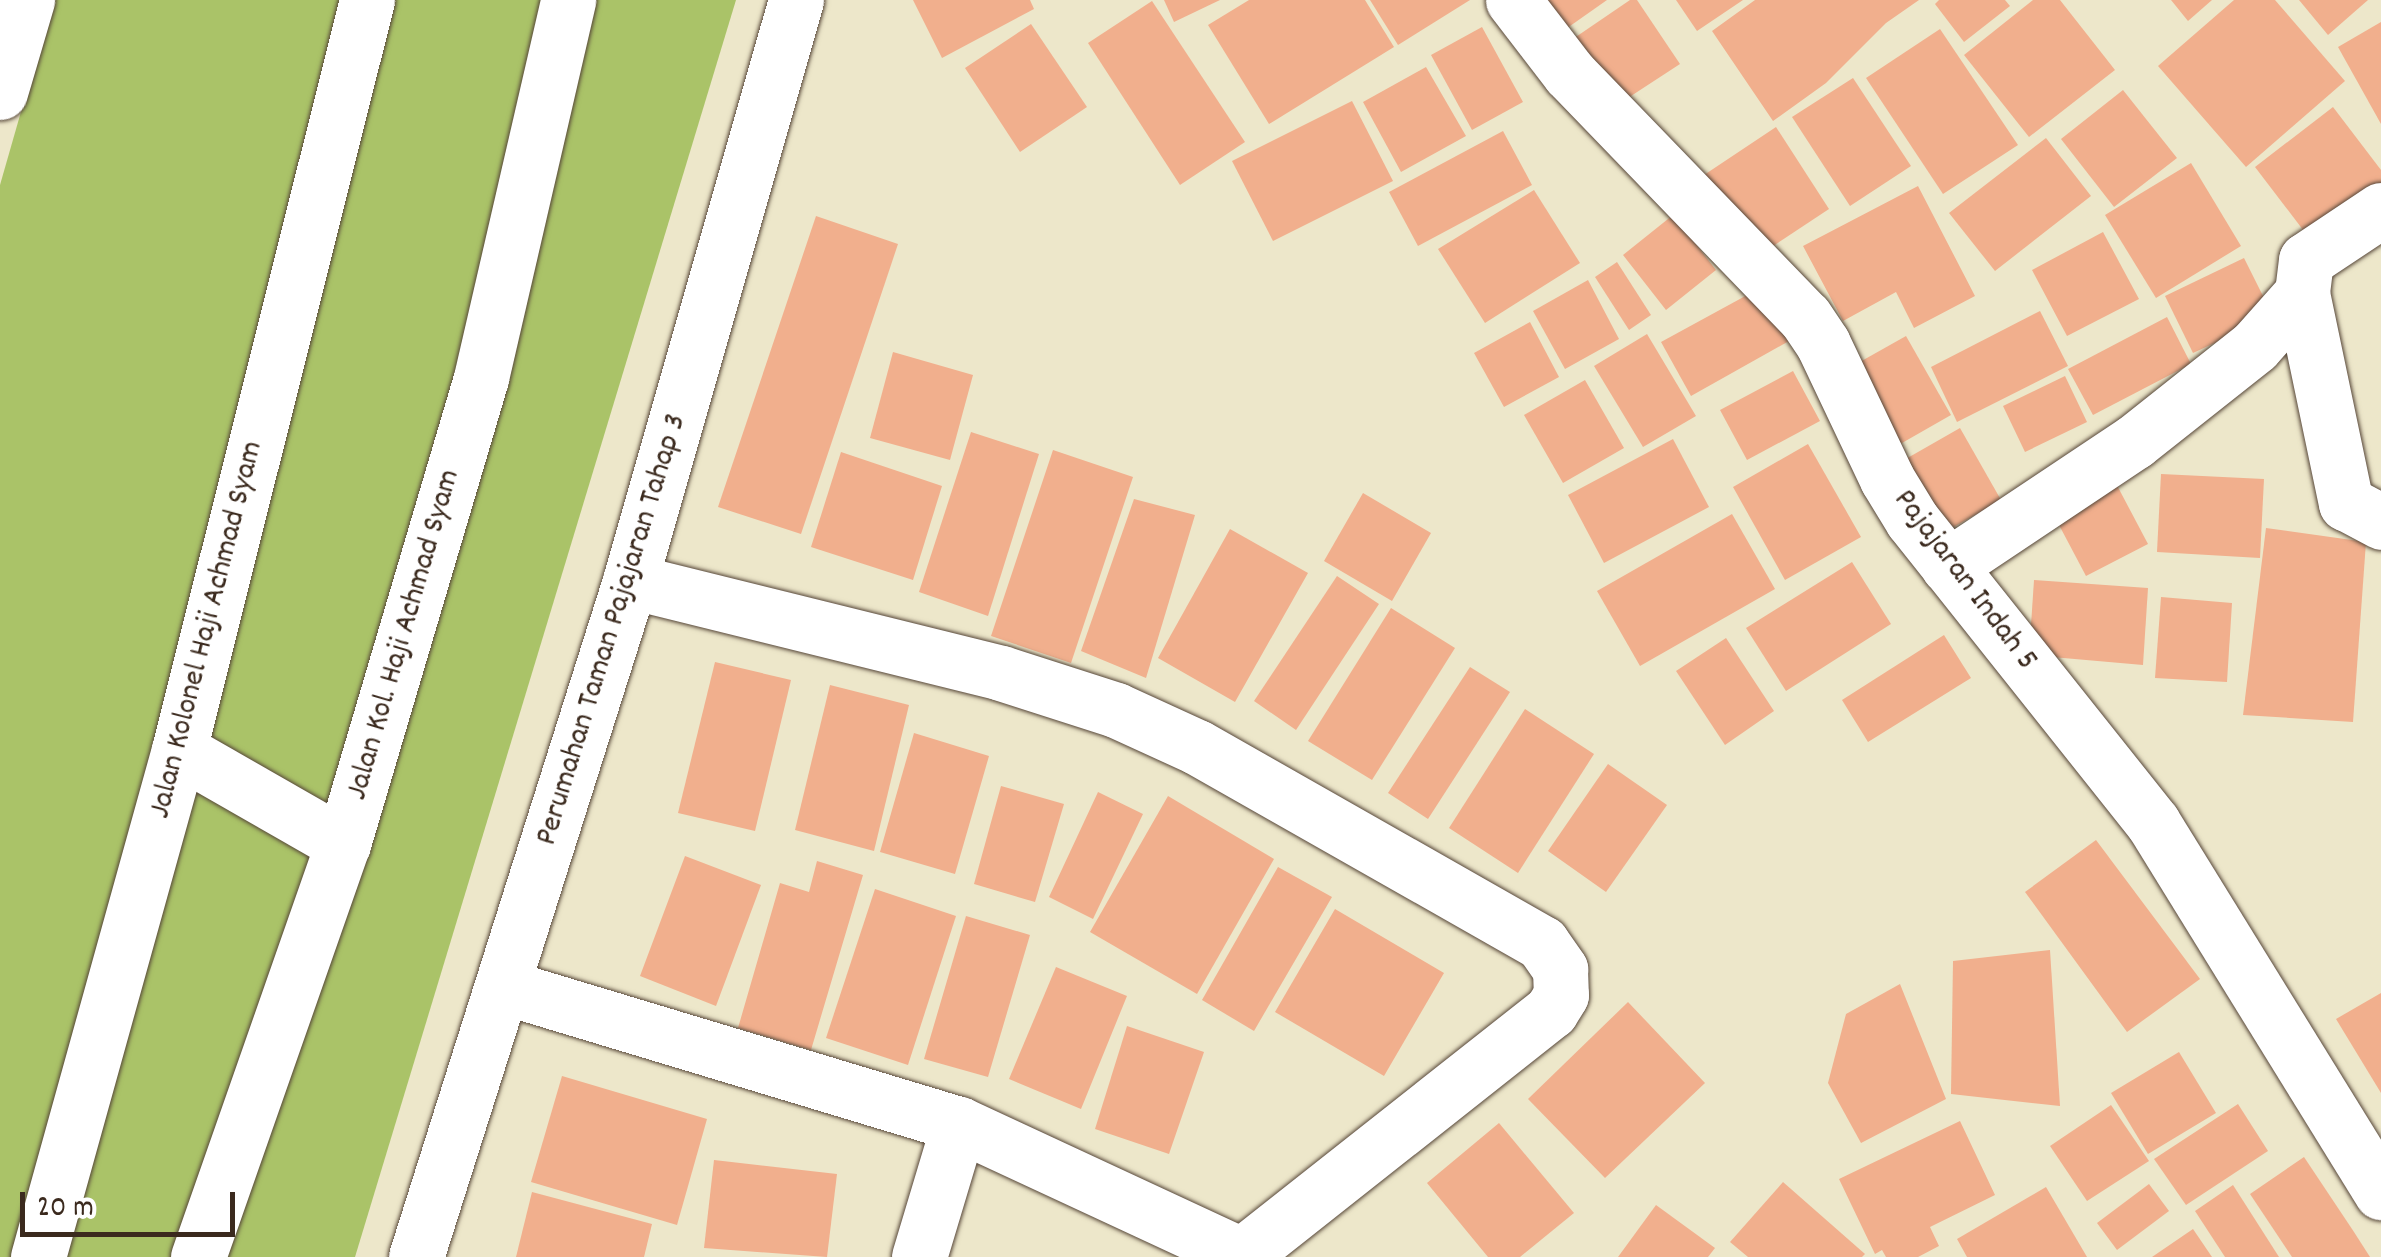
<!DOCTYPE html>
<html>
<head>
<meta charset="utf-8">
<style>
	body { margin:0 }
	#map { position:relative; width:2381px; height:1257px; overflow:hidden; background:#ede7ca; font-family:Dekko,sans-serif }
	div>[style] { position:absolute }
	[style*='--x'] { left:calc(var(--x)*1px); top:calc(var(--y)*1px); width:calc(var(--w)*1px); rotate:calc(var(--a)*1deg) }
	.green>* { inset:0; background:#aac368 }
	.building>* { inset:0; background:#f1af8d }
	.roads { filter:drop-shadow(0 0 2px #564638) drop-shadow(0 0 2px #564638) }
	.minor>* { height:55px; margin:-27.5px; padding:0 27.5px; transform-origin:27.5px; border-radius:27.5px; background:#fff }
	.secondary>* { height:55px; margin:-27.5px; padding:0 27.5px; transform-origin:27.5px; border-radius:27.5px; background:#fff }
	span { translate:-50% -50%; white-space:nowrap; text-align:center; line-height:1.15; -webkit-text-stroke:10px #fff; paint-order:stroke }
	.street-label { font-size:32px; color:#3b2a1e }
	.scale { position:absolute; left:20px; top:1192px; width:215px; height:45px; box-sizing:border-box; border:5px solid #3b2a1e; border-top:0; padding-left:12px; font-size:30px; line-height:35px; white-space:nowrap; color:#3b2a1e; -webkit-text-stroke:8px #fff; paint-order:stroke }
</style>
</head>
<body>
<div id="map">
	<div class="green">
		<i style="clip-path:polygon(53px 0,736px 0,355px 1257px,0 1257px,0 185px)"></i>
	</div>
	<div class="building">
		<i style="clip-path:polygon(913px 0,1030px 0,1034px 9px,942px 58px)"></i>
		<i style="clip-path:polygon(1164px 0,1220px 0,1174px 22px)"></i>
		<i style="clip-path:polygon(1249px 0,1365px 0,1394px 47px,1269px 124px,1208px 25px)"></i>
		<i style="clip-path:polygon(1370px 0,1470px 0,1398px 45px)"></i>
		<i style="clip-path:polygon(1526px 0,1607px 0,1553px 38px)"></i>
		<i style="clip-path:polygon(1630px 0,1637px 0,1680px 64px,1608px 111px,1564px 45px)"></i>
		<i style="clip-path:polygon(1676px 0,1743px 0,1697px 31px)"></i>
		<i style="clip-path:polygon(1755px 0,1919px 0,1886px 23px,1826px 83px,1773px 121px,1712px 31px)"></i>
		<i style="clip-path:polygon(1939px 0,2005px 0,2010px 6px,1964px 42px,1935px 4px)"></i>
		<i style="clip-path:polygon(2033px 0,2060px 0,2115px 70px,2029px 137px,1964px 55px)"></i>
		<i style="clip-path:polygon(2171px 0,2212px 0,2188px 21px)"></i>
		<i style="clip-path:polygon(2234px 0,2275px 0,2345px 81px,2246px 167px,2158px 66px)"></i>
		<i style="clip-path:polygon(2299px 0,2368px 0,2328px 35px)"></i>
		<i style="clip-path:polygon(1152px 1px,1245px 142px,1180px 185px,1088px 43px)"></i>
		<i style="clip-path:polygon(2381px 22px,2381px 124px,2338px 47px)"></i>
		<i style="clip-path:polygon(1031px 24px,1087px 107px,1020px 152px,965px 68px)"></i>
		<i style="clip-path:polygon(1482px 27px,1523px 102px,1472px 130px,1431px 55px)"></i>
		<i style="clip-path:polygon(1940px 29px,2018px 145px,1943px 194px,1866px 78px)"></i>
		<i style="clip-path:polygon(1426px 67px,1466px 136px,1401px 172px,1363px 102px)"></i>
		<i style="clip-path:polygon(1853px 78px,1911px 166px,1850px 206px,1792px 117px)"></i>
		<i style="clip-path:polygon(2123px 90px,2177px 158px,2114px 207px,2061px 139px)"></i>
		<i style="clip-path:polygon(1352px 101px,1393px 181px,1273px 241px,1232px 161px)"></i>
		<i style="clip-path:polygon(2333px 107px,2381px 170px,2381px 191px,2313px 243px,2255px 167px)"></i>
		<i style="clip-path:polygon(1776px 127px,1829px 209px,1758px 256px,1704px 175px)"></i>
		<i style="clip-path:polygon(1503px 131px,1532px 185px,1418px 246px,1389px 192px)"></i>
		<i style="clip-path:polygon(2046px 138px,2091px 196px,1995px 271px,1949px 213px)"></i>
		<i style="clip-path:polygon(2191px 163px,2241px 246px,2156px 298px,2105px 215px)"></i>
		<i style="clip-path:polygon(1918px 186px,1975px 296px,1914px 328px,1896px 292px,1843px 321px,1803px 246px)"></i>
		<i style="clip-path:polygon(1534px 190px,1580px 263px,1485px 323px,1438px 249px)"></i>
		<i style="clip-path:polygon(1673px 215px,1716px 270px,1666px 310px,1623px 255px)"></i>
		<i style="clip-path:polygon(816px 216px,898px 244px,801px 534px,718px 507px)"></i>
		<i style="clip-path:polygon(2103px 232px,2139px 299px,2067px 336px,2032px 270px)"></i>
		<i style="clip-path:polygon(2244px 258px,2273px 316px,2193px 353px,2165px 296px)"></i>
		<i style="clip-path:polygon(1617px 262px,1651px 315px,1629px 330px,1595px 277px)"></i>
		<i style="clip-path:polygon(1588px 280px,1619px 339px,1565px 369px,1533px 311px)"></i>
		<i style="clip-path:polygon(1760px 288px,1789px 341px,1691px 396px,1661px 342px)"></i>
		<i style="clip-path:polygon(2040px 311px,2068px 366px,1957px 422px,1931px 367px)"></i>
		<i style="clip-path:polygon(2167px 317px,2191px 364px,2093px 415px,2068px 369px)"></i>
		<i style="clip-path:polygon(1530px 322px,1559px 377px,1504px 407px,1474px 353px)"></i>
		<i style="clip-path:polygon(1647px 334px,1696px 416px,1643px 447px,1594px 366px)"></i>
		<i style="clip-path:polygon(1906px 336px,1951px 415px,1888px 451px,1842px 372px)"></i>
		<i style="clip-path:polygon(893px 352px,973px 375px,950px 460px,870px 438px)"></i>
		<i style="clip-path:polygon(1793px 371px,1820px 421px,1747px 460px,1720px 410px)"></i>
		<i style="clip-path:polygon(2065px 376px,2087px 422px,2025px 452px,2003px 406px)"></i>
		<i style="clip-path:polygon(1585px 380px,1624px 448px,1563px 483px,1524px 415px)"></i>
		<i style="clip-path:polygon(1960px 428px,2001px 500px,1938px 536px,1897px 464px)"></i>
		<i style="clip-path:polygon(971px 432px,1039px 454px,988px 616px,919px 592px)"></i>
		<i style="clip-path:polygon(1673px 439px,1709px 507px,1604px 563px,1568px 495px)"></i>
		<i style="clip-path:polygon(1808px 444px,1861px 537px,1785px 580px,1733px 487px)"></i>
		<i style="clip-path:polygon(1053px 450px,1133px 477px,1071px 663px,991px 636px)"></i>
		<i style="clip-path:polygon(841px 452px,942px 486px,913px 580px,811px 547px)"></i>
		<i style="clip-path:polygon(2111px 474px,2148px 544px,2086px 576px,2049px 506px)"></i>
		<i style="clip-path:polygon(2161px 474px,2264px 479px,2260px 558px,2157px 552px)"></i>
		<i style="clip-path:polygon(1363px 493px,1431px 533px,1392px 601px,1324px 561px)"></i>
		<i style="clip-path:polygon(1134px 499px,1195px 515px,1146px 678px,1081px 651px)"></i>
		<i style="clip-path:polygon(1732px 514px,1775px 589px,1640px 666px,1597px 591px)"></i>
		<i style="clip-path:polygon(2266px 528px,2366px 542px,2353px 722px,2243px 715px)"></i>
		<i style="clip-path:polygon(1230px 529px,1308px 573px,1235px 702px,1158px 658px)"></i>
		<i style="clip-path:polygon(1852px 562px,1891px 624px,1786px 691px,1746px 628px)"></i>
		<i style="clip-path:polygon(1337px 576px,1379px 604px,1296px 730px,1254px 701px)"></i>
		<i style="clip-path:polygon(2034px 580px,2148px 588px,2143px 665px,2029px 655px)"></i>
		<i style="clip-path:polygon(2161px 597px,2232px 603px,2227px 682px,2155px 678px)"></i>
		<i style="clip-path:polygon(1391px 608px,1455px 648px,1372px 780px,1308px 741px)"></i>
		<i style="clip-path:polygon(1944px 635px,1971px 678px,1868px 742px,1842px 700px)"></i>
		<i style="clip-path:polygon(1726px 638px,1774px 711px,1725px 745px,1676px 671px)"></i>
		<i style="clip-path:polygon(715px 662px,791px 680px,755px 831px,678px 813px)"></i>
		<i style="clip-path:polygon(1470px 667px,1510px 692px,1428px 819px,1388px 793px)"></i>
		<i style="clip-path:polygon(830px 685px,909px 705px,874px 851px,795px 830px)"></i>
		<i style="clip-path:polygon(1525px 709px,1594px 754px,1518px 873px,1449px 828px)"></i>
		<i style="clip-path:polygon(914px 733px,989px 756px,955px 874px,880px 852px)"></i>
		<i style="clip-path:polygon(1608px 764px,1667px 805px,1606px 892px,1548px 851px)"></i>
		<i style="clip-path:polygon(1001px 786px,1064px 804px,1035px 902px,974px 884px)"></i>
		<i style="clip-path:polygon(1098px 792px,1143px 814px,1093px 919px,1049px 897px)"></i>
		<i style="clip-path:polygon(1168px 796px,1274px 859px,1197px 994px,1090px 932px)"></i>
		<i style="clip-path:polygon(2096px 840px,2200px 979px,2127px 1032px,2025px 892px)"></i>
		<i style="clip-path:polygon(685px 856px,761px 885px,716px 1006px,640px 976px)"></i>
		<i style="clip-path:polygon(817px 861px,863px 875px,811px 1050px,738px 1028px,780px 883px,809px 892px)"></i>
		<i style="clip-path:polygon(1278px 867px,1332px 897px,1254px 1031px,1202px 1000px)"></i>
		<i style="clip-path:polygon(875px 889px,956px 916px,908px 1065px,826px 1038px)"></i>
		<i style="clip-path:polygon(1335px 909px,1444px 973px,1384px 1076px,1275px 1012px)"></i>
		<i style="clip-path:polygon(966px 916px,1030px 935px,988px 1077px,924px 1059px)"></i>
		<i style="clip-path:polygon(2050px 950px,2060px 1106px,1951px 1094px,1953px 961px)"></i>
		<i style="clip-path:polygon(1056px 967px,1127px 996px,1081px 1109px,1009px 1079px)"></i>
		<i style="clip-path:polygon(1900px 984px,1946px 1099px,1861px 1143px,1828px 1083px,1846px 1014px)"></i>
		<i style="clip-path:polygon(2381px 993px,2381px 1093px,2336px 1019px)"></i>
		<i style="clip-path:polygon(1628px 1002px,1705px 1083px,1605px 1178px,1528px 1099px)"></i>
		<i style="clip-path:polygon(1127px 1026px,1204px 1052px,1169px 1154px,1095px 1129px)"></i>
		<i style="clip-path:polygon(2179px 1052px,2216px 1113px,2148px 1154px,2111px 1093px)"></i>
		<i style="clip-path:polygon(562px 1076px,707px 1119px,677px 1225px,531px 1182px)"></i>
		<i style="clip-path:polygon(2238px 1104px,2268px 1151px,2186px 1205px,2154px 1159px)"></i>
		<i style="clip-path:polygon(2111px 1105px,2149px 1161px,2087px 1201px,2050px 1146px)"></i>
		<i style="clip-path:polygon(1960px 1121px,1995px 1195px,1930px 1227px,1939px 1246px,1918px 1257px,1886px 1257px,1882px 1250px,1875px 1254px,1839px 1179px)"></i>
		<i style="clip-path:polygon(1499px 1123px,1574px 1213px,1520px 1257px,1488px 1257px,1427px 1183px)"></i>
		<i style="clip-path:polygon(2304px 1157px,2354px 1232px,2370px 1257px,2292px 1257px,2250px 1194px)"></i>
		<i style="clip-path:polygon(714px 1160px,837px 1174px,827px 1257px,704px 1248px)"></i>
		<i style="clip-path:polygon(1783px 1182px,1865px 1254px,1862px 1257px,1748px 1257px,1730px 1242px)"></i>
		<i style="clip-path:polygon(2149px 1184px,2169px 1211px,2117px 1250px,2097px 1223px)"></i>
		<i style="clip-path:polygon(2233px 1185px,2279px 1257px,2225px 1257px,2195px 1211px)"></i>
		<i style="clip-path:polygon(2046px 1187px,2087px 1257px,1967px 1257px,1957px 1239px)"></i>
		<i style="clip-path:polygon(532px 1192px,652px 1224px,644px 1257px,516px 1257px)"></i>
		<i style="clip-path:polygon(1656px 1205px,1715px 1248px,1708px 1257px,1618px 1257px)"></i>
		<i style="clip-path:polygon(2193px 1229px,2212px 1257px,2152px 1257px)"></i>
	</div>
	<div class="roads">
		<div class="minor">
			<i style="--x:1513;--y:0;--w:92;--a:52.5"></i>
			<i style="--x:1569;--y:73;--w:339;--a:46"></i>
			<i style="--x:1805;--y:317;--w:32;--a:56"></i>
			<i style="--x:1823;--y:344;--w:149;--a:64.6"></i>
			<i style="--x:1887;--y:479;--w:48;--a:58.6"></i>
			<i style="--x:1912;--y:520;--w:387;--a:51.5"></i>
			<i style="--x:2153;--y:823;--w:434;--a:58.3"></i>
			<i style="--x:0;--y:92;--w:96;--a:-73.6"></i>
			<i style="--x:2381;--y:210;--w:90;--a:146.3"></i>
			<i style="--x:2306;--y:260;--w:33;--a:97"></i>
			<i style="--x:2302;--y:293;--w:215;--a:78.2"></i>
			<i style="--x:2346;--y:503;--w:40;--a:28"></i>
			<i style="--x:1948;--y:566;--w:224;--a:-33.7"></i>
			<i style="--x:2134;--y:442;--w:154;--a:-38.4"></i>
			<i style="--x:2255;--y:346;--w:71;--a:-48.4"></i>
			<i style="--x:630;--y:581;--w:382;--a:13.9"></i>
			<i style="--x:1001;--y:673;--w:121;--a:17.8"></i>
			<i style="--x:1116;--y:710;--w:89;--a:24.6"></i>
			<i style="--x:1197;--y:747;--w:397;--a:29.6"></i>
			<i style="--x:1542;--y:943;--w:32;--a:55"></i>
			<i style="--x:1560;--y:969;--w:26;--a:88"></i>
			<i style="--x:1561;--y:995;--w:19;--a:122"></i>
			<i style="--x:1551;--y:1011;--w:397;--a:141.7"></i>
			<i style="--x:505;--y:987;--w:474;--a:16.8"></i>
			<i style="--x:959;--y:1124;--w:311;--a:24.9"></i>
			<i style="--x:416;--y:1257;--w:709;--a:-72.43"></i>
			<i style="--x:630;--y:581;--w:604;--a:-74.05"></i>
			<i style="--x:919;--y:1257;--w:139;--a:-73.3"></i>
		</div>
		<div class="secondary">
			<i style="--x:179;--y:750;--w:189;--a:29.8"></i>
			<i style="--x:38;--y:1257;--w:526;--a:-74.46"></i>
			<i style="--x:179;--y:750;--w:773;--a:-75.93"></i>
			<i style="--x:198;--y:1257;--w:438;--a:-70.7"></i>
			<i style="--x:343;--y:844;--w:486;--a:-73.5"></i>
			<i style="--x:481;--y:378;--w:388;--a:-77"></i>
		</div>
	</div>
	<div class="street-label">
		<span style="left:1964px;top:581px;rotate:53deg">Pajajaran Indah 5</span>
		<span style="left:208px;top:630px;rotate:-76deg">Jalan Kolonel Haji Achmad Syam</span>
		<span style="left:613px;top:630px;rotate:-73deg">Perumahan Taman Pajajaran Tahap 3</span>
		<span style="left:405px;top:635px;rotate:-74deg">Jalan Kol. Haji Achmad Syam</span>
	</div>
	<div class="scale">20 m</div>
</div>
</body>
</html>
